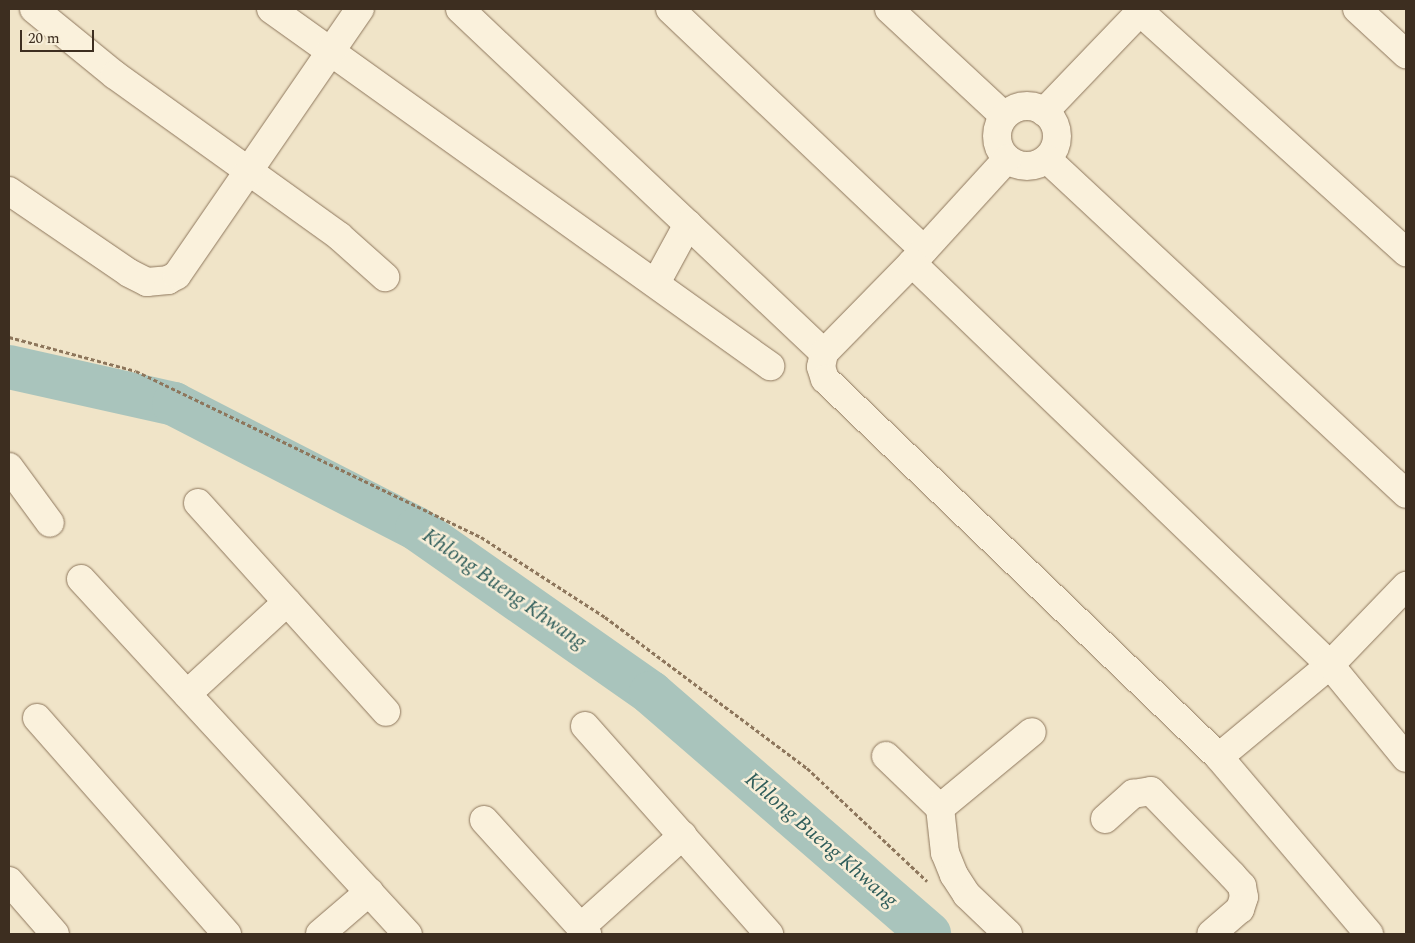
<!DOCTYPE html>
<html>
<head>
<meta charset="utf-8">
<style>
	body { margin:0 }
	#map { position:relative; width:1415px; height:943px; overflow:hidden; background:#f0e4c8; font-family:Spectral,serif }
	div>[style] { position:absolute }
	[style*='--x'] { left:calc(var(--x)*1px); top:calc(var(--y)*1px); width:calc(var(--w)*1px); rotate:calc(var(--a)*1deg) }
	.river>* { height:44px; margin:-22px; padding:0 22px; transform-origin:22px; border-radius:22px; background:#a9c4bc }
	.path>* { height:3px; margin-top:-1.5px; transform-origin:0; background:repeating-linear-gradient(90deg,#8d765c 0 4px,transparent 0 6.5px) }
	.roads { filter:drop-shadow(0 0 1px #8d765c) drop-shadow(0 0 1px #8d765c) }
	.minor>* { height:28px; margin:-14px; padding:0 14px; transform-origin:14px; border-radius:14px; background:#faf1dc }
	.minor>.ring { margin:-14px; padding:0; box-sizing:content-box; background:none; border:28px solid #faf1dc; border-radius:50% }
	span { translate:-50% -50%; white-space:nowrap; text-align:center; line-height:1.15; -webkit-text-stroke:5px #f7eed8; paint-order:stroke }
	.water-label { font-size:21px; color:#2f5d5a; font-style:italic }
	.frame { position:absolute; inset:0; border:10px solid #3d2e20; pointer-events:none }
	.scale { position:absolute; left:20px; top:30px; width:74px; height:22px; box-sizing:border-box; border:2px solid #3d2e20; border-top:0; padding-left:6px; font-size:15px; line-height:18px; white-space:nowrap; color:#3d2e20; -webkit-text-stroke:4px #f7eed8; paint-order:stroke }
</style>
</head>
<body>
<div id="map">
	<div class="river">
		<i style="--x:9;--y:367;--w:169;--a:12.6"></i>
		<i style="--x:174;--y:404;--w:273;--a:27.2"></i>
		<i style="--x:417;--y:529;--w:286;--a:35"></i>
		<i style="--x:651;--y:693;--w:368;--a:40.9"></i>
	</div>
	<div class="path">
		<i style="--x:9;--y:337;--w:131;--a:15"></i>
		<i style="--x:136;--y:371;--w:383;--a:25.7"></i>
		<i style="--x:481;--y:537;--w:148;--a:32.8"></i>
		<i style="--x:605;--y:617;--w:252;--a:36.8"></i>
		<i style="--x:807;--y:768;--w:165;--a:43.3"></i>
	</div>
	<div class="roads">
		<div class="minor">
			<i style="--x:34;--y:9;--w:104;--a:39.2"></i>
			<i style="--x:115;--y:75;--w:276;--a:35.7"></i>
			<i style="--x:339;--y:236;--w:62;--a:41.7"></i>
			<i style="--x:271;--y:9;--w:614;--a:35.58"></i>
			<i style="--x:460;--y:9;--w:501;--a:43.38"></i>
			<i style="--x:670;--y:9;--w:350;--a:43.5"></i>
			<i style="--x:889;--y:9;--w:157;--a:42.9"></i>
			<i style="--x:1137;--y:9;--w:363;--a:42.1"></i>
			<i style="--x:1357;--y:9;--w:67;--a:42.6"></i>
			<i class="ring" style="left:997px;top:106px;width:32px;height:32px"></i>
			<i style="--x:1044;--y:112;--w:139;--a:-46.2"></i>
			<i style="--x:1007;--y:159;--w:141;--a:132.4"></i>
			<i style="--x:912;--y:263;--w:126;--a:134.4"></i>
			<i style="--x:824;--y:353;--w:14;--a:102"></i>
			<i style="--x:821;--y:367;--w:13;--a:72"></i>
			<i style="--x:825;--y:379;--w:546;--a:43.81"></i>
			<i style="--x:1219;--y:757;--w:232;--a:49.7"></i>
			<i style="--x:1047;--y:159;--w:491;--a:43"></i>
			<i style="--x:9;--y:191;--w:145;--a:34.3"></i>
			<i style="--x:129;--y:273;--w:20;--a:27"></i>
			<i style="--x:147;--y:282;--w:21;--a:-5"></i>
			<i style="--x:168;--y:280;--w:10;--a:-29"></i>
			<i style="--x:177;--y:275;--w:323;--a:-55.5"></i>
			<i style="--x:912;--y:263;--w:580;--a:43.88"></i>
			<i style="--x:1330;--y:665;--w:120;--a:50.7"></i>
			<i style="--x:656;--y:283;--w:67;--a:-61.5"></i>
			<i style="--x:9;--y:467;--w:69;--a:53.8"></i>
			<i style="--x:198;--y:503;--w:281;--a:48"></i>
			<i style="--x:81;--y:579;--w:483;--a:47.4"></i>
			<i style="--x:187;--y:694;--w:136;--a:-42.6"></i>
			<i style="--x:37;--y:718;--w:288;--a:48.7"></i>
			<i style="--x:585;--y:726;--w:278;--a:48.5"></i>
			<i style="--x:886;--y:756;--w:75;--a:43.9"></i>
			<i style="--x:1219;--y:757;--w:144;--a:-39.7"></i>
			<i style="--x:1330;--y:665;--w:110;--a:-46.1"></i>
			<i style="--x:1105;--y:819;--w:38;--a:-42"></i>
			<i style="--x:1133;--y:794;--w:18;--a:-9"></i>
			<i style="--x:1151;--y:791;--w:117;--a:46"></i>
			<i style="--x:1232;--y:875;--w:15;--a:48"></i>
			<i style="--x:1242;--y:886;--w:11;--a:80"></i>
			<i style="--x:1244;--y:897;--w:13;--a:108"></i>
			<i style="--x:1240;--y:909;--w:38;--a:139"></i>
			<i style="--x:484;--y:820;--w:154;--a:47.9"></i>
			<i style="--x:9;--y:881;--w:70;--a:49"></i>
			<i style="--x:581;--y:927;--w:137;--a:-42"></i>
			<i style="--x:320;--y:934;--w:65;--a:-40.6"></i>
			<i style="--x:1008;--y:934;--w:57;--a:-136.4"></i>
			<i style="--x:967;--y:895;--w:24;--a:-123"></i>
			<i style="--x:954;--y:875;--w:24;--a:-112"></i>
			<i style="--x:945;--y:853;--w:45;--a:-96.3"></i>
			<i style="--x:940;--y:808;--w:119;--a:-39.6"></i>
		</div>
	</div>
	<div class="water-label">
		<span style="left:504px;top:589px;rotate:35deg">Khlong Bueng Khwang</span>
		<span style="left:821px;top:840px;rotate:41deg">Khlong Bueng Khwang</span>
	</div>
	<div class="frame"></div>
	<div class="scale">20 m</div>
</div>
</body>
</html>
